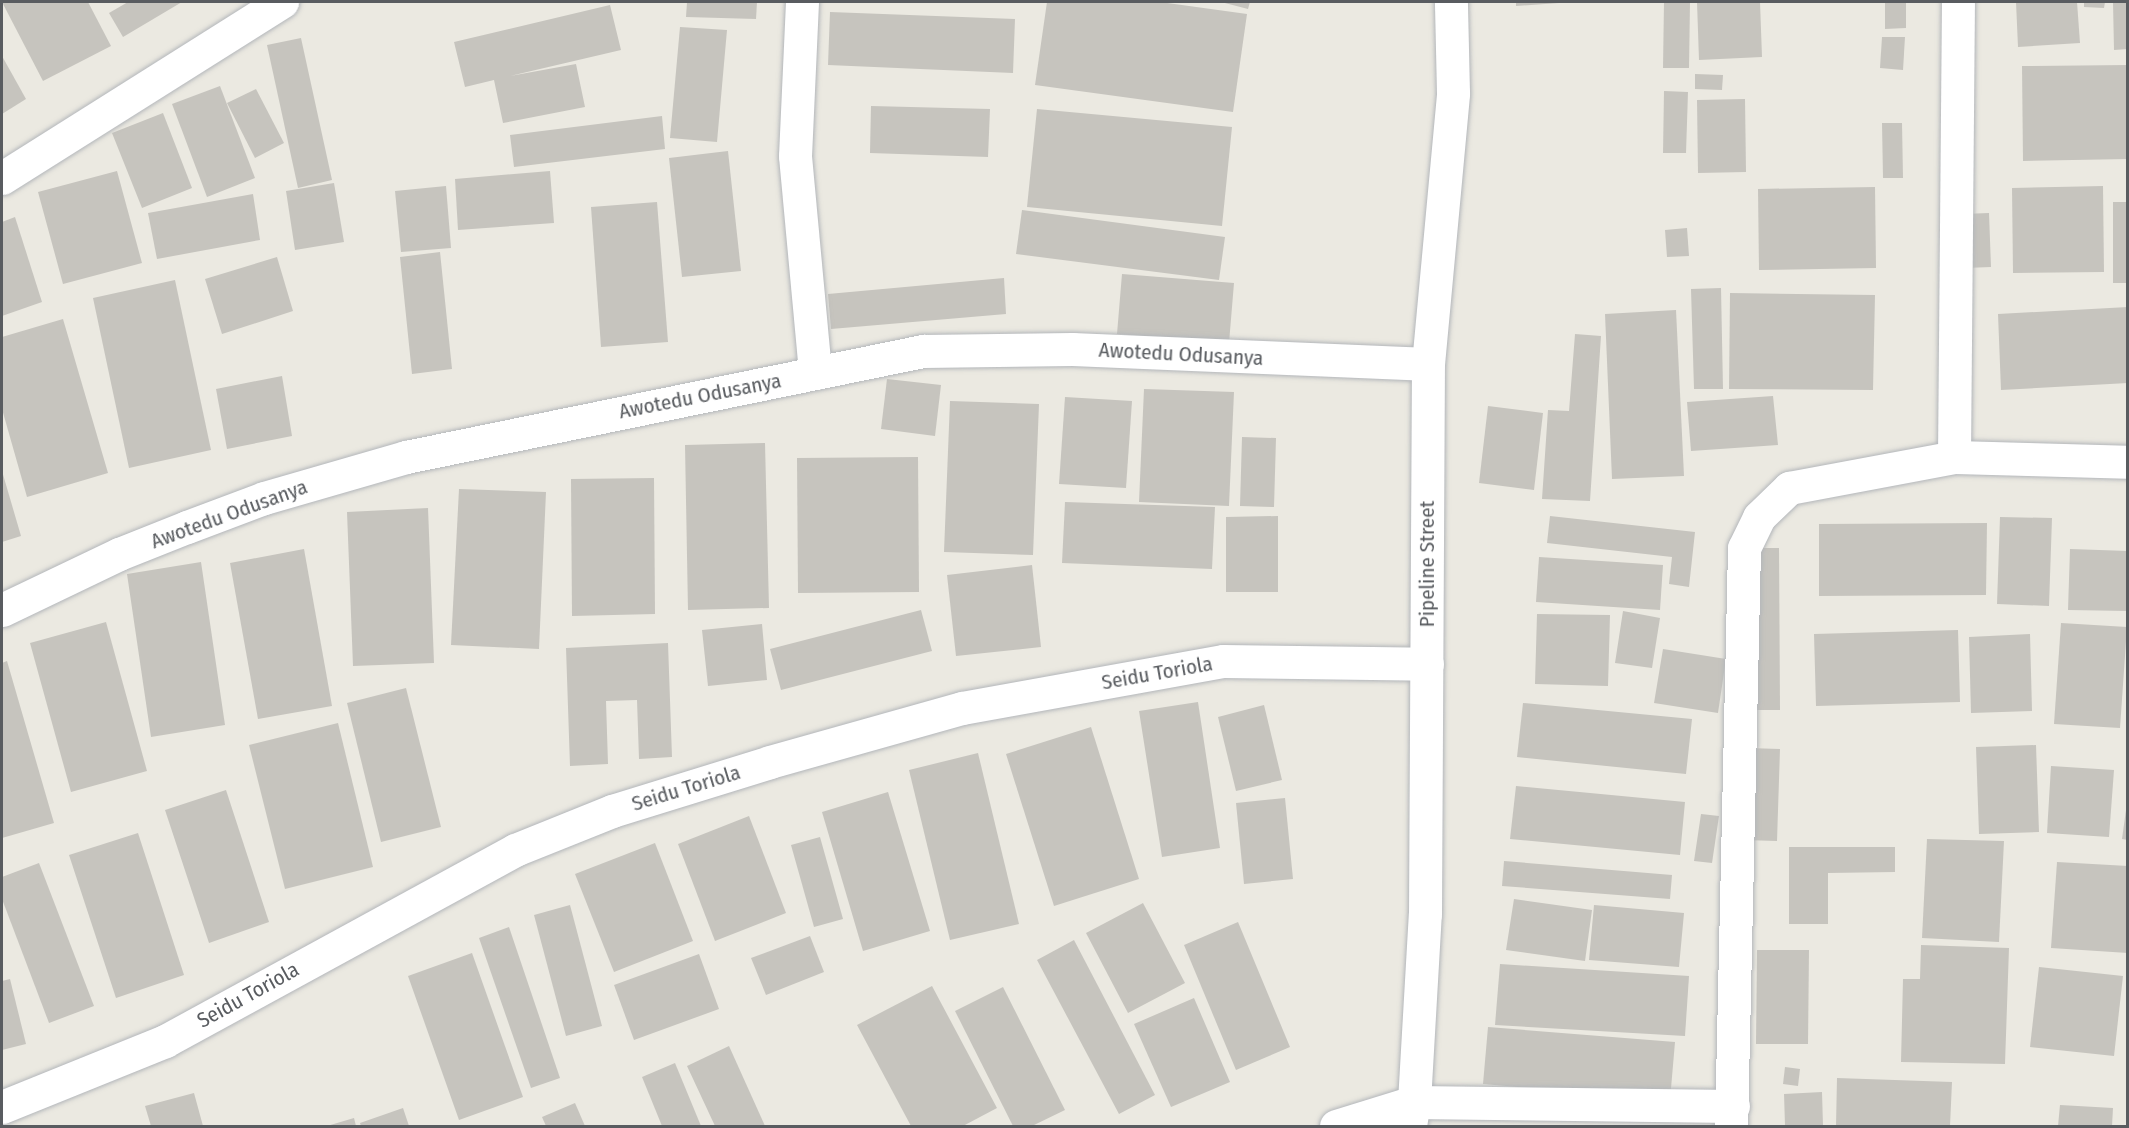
<!DOCTYPE html>
<html>
<head>
<meta charset="utf-8">
<style>
	body { margin:0 }
	#map { position:relative; width:2129px; height:1128px; overflow:hidden; background:#ebe9e1; font-family:"Fira Sans Condensed",sans-serif }
	div>[style] { position:absolute }
	[style*='--x'] { left:calc(var(--x)*1px); top:calc(var(--y)*1px); width:calc(var(--w)*1px); rotate:calc(var(--a)*1deg) }
	.building>* { inset:0; background:#c6c4be }
	.roads { filter:drop-shadow(0 0 2px #b3b6ba) drop-shadow(0 0 2px #b3b6ba) }
	.minor>* { height:33px; margin:-16.5px; padding:0 16.5px; transform-origin:16.5px; border-radius:16.5px; background:#fff }
	span { translate:-50% -50%; white-space:nowrap; text-align:center; line-height:1.15; -webkit-text-stroke:4.5px #fff; paint-order:stroke }
	.street-label { font-size:21px; color:#595c60 }
	.frame { position:absolute; inset:0; border:3px solid #595c60; pointer-events:none }
</style>
</head>
<body>
<div id="map">
	<div class="building">
		<i style="clip-path:polygon(2px 2px,88px 2px,111px 46px,43px 81px)"></i>
		<i style="clip-path:polygon(128px 2px,182px 2px,123px 37px,109px 13px)"></i>
		<i style="clip-path:polygon(687px 2px,757px 2px,756px 19px,686px 17px)"></i>
		<i style="clip-path:polygon(1047px 2px,1160px 2px,1247px 14px,1233px 112px,1035px 85px)"></i>
		<i style="clip-path:polygon(1221px 2px,1250px 2px,1248px 9px)"></i>
		<i style="clip-path:polygon(1516px 2px,1559px 2px,1559px 3px,1516px 6px)"></i>
		<i style="clip-path:polygon(1664px 2px,1690px 2px,1689px 68px,1663px 68px)"></i>
		<i style="clip-path:polygon(1697px 2px,1760px 2px,1762px 57px,1699px 60px)"></i>
		<i style="clip-path:polygon(1906px 2px,1906px 28px,1885px 29px,1885px 3px)"></i>
		<i style="clip-path:polygon(2016px 2px,2077px 2px,2080px 43px,2018px 47px)"></i>
		<i style="clip-path:polygon(2084px 2px,2105px 2px,2104px 8px,2084px 7px)"></i>
		<i style="clip-path:polygon(2113px 2px,2128px 2px,2128px 49px,2114px 50px)"></i>
		<i style="clip-path:polygon(610px 5px,621px 50px,510px 76px,576px 64px,585px 107px,503px 123px,494px 80px,465px 87px,454px 42px)"></i>
		<i style="clip-path:polygon(830px 12px,1015px 19px,1013px 73px,828px 65px)"></i>
		<i style="clip-path:polygon(680px 27px,727px 30px,717px 142px,670px 138px)"></i>
		<i style="clip-path:polygon(1882px 37px,1905px 37px,1903px 70px,1880px 68px)"></i>
		<i style="clip-path:polygon(301px 38px,332px 180px,298px 188px,267px 45px)"></i>
		<i style="clip-path:polygon(2px 56px,26px 99px,2px 114px)"></i>
		<i style="clip-path:polygon(2128px 65px,2128px 159px,2023px 161px,2022px 66px)"></i>
		<i style="clip-path:polygon(1695px 74px,1723px 75px,1722px 90px,1695px 89px)"></i>
		<i style="clip-path:polygon(220px 86px,255px 178px,207px 197px,172px 104px)"></i>
		<i style="clip-path:polygon(256px 89px,284px 143px,255px 158px,227px 103px)"></i>
		<i style="clip-path:polygon(1664px 91px,1688px 92px,1686px 153px,1663px 153px)"></i>
		<i style="clip-path:polygon(1745px 99px,1746px 172px,1698px 173px,1697px 100px)"></i>
		<i style="clip-path:polygon(871px 106px,990px 109px,988px 157px,870px 153px)"></i>
		<i style="clip-path:polygon(1037px 109px,1232px 127px,1222px 226px,1027px 207px)"></i>
		<i style="clip-path:polygon(163px 113px,192px 188px,142px 208px,112px 133px)"></i>
		<i style="clip-path:polygon(662px 116px,665px 149px,514px 167px,510px 135px)"></i>
		<i style="clip-path:polygon(1882px 123px,1902px 123px,1903px 178px,1883px 178px)"></i>
		<i style="clip-path:polygon(728px 151px,741px 271px,682px 277px,669px 158px)"></i>
		<i style="clip-path:polygon(117px 171px,142px 263px,63px 284px,38px 192px)"></i>
		<i style="clip-path:polygon(550px 171px,554px 223px,458px 230px,455px 179px)"></i>
		<i style="clip-path:polygon(334px 183px,344px 242px,295px 250px,286px 191px)"></i>
		<i style="clip-path:polygon(446px 186px,451px 248px,401px 252px,395px 191px)"></i>
		<i style="clip-path:polygon(2103px 186px,2104px 272px,2013px 273px,2012px 188px)"></i>
		<i style="clip-path:polygon(1875px 187px,1876px 268px,1759px 270px,1758px 189px)"></i>
		<i style="clip-path:polygon(253px 194px,260px 240px,157px 259px,148px 213px)"></i>
		<i style="clip-path:polygon(657px 202px,668px 342px,601px 347px,591px 207px)"></i>
		<i style="clip-path:polygon(2113px 202px,2128px 202px,2128px 283px,2113px 283px)"></i>
		<i style="clip-path:polygon(1022px 210px,1225px 237px,1219px 280px,1016px 254px)"></i>
		<i style="clip-path:polygon(1989px 213px,1991px 267px,1965px 268px,1963px 214px)"></i>
		<i style="clip-path:polygon(15px 217px,42px 302px,2px 316px,2px 222px)"></i>
		<i style="clip-path:polygon(1687px 228px,1689px 256px,1667px 257px,1665px 230px)"></i>
		<i style="clip-path:polygon(440px 252px,452px 369px,412px 374px,400px 257px)"></i>
		<i style="clip-path:polygon(277px 257px,293px 311px,222px 334px,205px 279px)"></i>
		<i style="clip-path:polygon(1122px 274px,1234px 283px,1229px 343px,1117px 334px)"></i>
		<i style="clip-path:polygon(1004px 278px,1006px 314px,831px 329px,828px 294px)"></i>
		<i style="clip-path:polygon(175px 280px,211px 450px,129px 468px,93px 298px)"></i>
		<i style="clip-path:polygon(1721px 288px,1723px 389px,1694px 389px,1691px 289px)"></i>
		<i style="clip-path:polygon(1730px 293px,1875px 295px,1873px 390px,1729px 389px)"></i>
		<i style="clip-path:polygon(2128px 307px,2128px 383px,2001px 390px,1998px 314px)"></i>
		<i style="clip-path:polygon(1676px 310px,1684px 476px,1612px 479px,1605px 314px)"></i>
		<i style="clip-path:polygon(63px 319px,108px 473px,27px 497px,2px 409px,2px 337px)"></i>
		<i style="clip-path:polygon(1575px 334px,1601px 336px,1590px 501px,1542px 499px,1548px 410px,1569px 411px)"></i>
		<i style="clip-path:polygon(282px 376px,292px 436px,227px 449px,216px 389px)"></i>
		<i style="clip-path:polygon(887px 379px,941px 385px,935px 436px,881px 429px)"></i>
		<i style="clip-path:polygon(1144px 389px,1234px 392px,1229px 506px,1139px 502px)"></i>
		<i style="clip-path:polygon(1773px 396px,1778px 445px,1691px 451px,1687px 402px)"></i>
		<i style="clip-path:polygon(1065px 397px,1132px 401px,1126px 488px,1059px 484px)"></i>
		<i style="clip-path:polygon(950px 401px,1039px 404px,1033px 555px,944px 552px)"></i>
		<i style="clip-path:polygon(1488px 406px,1543px 413px,1534px 490px,1479px 483px)"></i>
		<i style="clip-path:polygon(1242px 437px,1276px 438px,1274px 507px,1240px 506px)"></i>
		<i style="clip-path:polygon(765px 443px,769px 608px,688px 610px,685px 445px)"></i>
		<i style="clip-path:polygon(918px 457px,919px 592px,798px 593px,797px 458px)"></i>
		<i style="clip-path:polygon(2px 471px,21px 536px,2px 542px)"></i>
		<i style="clip-path:polygon(654px 478px,655px 614px,572px 616px,571px 479px)"></i>
		<i style="clip-path:polygon(459px 489px,546px 492px,539px 649px,451px 645px)"></i>
		<i style="clip-path:polygon(1065px 502px,1215px 507px,1212px 569px,1062px 563px)"></i>
		<i style="clip-path:polygon(428px 508px,434px 663px,353px 666px,347px 512px)"></i>
		<i style="clip-path:polygon(1278px 516px,1278px 592px,1226px 592px,1226px 517px)"></i>
		<i style="clip-path:polygon(1550px 516px,1695px 532px,1689px 587px,1669px 584px,1672px 557px,1547px 543px)"></i>
		<i style="clip-path:polygon(2000px 517px,2052px 518px,2049px 606px,1997px 604px)"></i>
		<i style="clip-path:polygon(1987px 523px,1986px 595px,1819px 596px,1819px 524px)"></i>
		<i style="clip-path:polygon(1752px 548px,1779px 548px,1780px 710px,1752px 710px)"></i>
		<i style="clip-path:polygon(304px 549px,332px 706px,258px 719px,230px 563px)"></i>
		<i style="clip-path:polygon(2070px 549px,2128px 551px,2128px 611px,2068px 610px)"></i>
		<i style="clip-path:polygon(1539px 557px,1663px 565px,1660px 610px,1536px 602px)"></i>
		<i style="clip-path:polygon(201px 562px,225px 725px,151px 737px,127px 574px)"></i>
		<i style="clip-path:polygon(1032px 565px,1041px 647px,956px 656px,947px 575px)"></i>
		<i style="clip-path:polygon(921px 610px,932px 651px,781px 690px,770px 649px)"></i>
		<i style="clip-path:polygon(1623px 611px,1660px 618px,1652px 668px,1615px 663px)"></i>
		<i style="clip-path:polygon(1537px 614px,1610px 615px,1608px 686px,1535px 684px)"></i>
		<i style="clip-path:polygon(106px 622px,147px 771px,71px 792px,30px 643px)"></i>
		<i style="clip-path:polygon(2061px 623px,2127px 627px,2120px 728px,2054px 724px)"></i>
		<i style="clip-path:polygon(762px 624px,767px 680px,708px 686px,702px 630px)"></i>
		<i style="clip-path:polygon(1958px 630px,1960px 702px,1816px 706px,1814px 634px)"></i>
		<i style="clip-path:polygon(2030px 634px,2032px 711px,1971px 713px,1969px 637px)"></i>
		<i style="clip-path:polygon(668px 643px,672px 757px,639px 759px,637px 700px,606px 701px,608px 764px,570px 766px,566px 648px)"></i>
		<i style="clip-path:polygon(1663px 649px,1726px 659px,1718px 713px,1654px 703px)"></i>
		<i style="clip-path:polygon(7px 661px,54px 823px,2px 838px,2px 663px)"></i>
		<i style="clip-path:polygon(406px 688px,441px 827px,381px 842px,347px 703px)"></i>
		<i style="clip-path:polygon(1198px 702px,1220px 848px,1162px 857px,1139px 711px)"></i>
		<i style="clip-path:polygon(1523px 703px,1692px 719px,1686px 774px,1517px 757px)"></i>
		<i style="clip-path:polygon(1264px 705px,1282px 780px,1236px 791px,1218px 717px)"></i>
		<i style="clip-path:polygon(338px 723px,373px 867px,285px 889px,249px 745px)"></i>
		<i style="clip-path:polygon(1091px 727px,1139px 879px,1054px 906px,1006px 754px)"></i>
		<i style="clip-path:polygon(2036px 745px,2039px 832px,1979px 834px,1976px 747px)"></i>
		<i style="clip-path:polygon(1748px 748px,1780px 749px,1777px 841px,1744px 840px)"></i>
		<i style="clip-path:polygon(978px 753px,1019px 924px,950px 940px,909px 770px)"></i>
		<i style="clip-path:polygon(2051px 766px,2114px 770px,2109px 837px,2047px 833px)"></i>
		<i style="clip-path:polygon(1516px 786px,1685px 802px,1680px 855px,1510px 839px)"></i>
		<i style="clip-path:polygon(226px 790px,269px 922px,209px 943px,165px 810px)"></i>
		<i style="clip-path:polygon(888px 792px,930px 931px,863px 951px,822px 812px)"></i>
		<i style="clip-path:polygon(1285px 798px,1293px 879px,1244px 884px,1236px 803px)"></i>
		<i style="clip-path:polygon(2126px 810px,2128px 811px,2128px 840px,2122px 839px)"></i>
		<i style="clip-path:polygon(1701px 814px,1719px 816px,1712px 863px,1694px 861px)"></i>
		<i style="clip-path:polygon(749px 816px,786px 913px,715px 941px,678px 844px)"></i>
		<i style="clip-path:polygon(138px 833px,184px 975px,116px 998px,69px 855px)"></i>
		<i style="clip-path:polygon(820px 837px,843px 919px,814px 927px,791px 845px)"></i>
		<i style="clip-path:polygon(1927px 839px,2004px 841px,1999px 942px,1922px 938px)"></i>
		<i style="clip-path:polygon(655px 843px,693px 941px,614px 972px,575px 874px)"></i>
		<i style="clip-path:polygon(1789px 847px,1895px 847px,1895px 872px,1828px 873px,1828px 924px,1789px 924px)"></i>
		<i style="clip-path:polygon(1504px 861px,1672px 875px,1670px 899px,1502px 886px)"></i>
		<i style="clip-path:polygon(2057px 862px,2128px 866px,2128px 953px,2051px 948px)"></i>
		<i style="clip-path:polygon(39px 863px,94px 1006px,49px 1023px,2px 899px,2px 877px)"></i>
		<i style="clip-path:polygon(1514px 899px,1592px 910px,1585px 961px,1506px 950px)"></i>
		<i style="clip-path:polygon(1143px 903px,1185px 983px,1128px 1013px,1086px 933px)"></i>
		<i style="clip-path:polygon(570px 905px,602px 1026px,566px 1036px,534px 915px)"></i>
		<i style="clip-path:polygon(1594px 905px,1684px 913px,1679px 967px,1589px 960px)"></i>
		<i style="clip-path:polygon(1238px 922px,1290px 1047px,1236px 1070px,1184px 945px)"></i>
		<i style="clip-path:polygon(509px 927px,560px 1078px,531px 1088px,479px 938px)"></i>
		<i style="clip-path:polygon(810px 936px,824px 972px,766px 995px,751px 958px)"></i>
		<i style="clip-path:polygon(1074px 940px,1155px 1095px,1119px 1114px,1037px 960px)"></i>
		<i style="clip-path:polygon(1921px 945px,2009px 948px,2005px 1064px,1901px 1062px,1903px 979px,1920px 979px)"></i>
		<i style="clip-path:polygon(1757px 950px,1809px 950px,1808px 1044px,1756px 1044px)"></i>
		<i style="clip-path:polygon(472px 953px,523px 1097px,459px 1120px,408px 976px)"></i>
		<i style="clip-path:polygon(699px 954px,719px 1009px,634px 1040px,614px 985px)"></i>
		<i style="clip-path:polygon(1500px 964px,1689px 976px,1685px 1036px,1495px 1025px)"></i>
		<i style="clip-path:polygon(2039px 967px,2123px 976px,2114px 1056px,2030px 1047px)"></i>
		<i style="clip-path:polygon(10px 979px,26px 1044px,2px 1050px,2px 981px)"></i>
		<i style="clip-path:polygon(932px 986px,997px 1108px,963px 1126px,911px 1126px,857px 1025px)"></i>
		<i style="clip-path:polygon(1003px 987px,1065px 1110px,1032px 1126px,1013px 1126px,955px 1011px)"></i>
		<i style="clip-path:polygon(1194px 998px,1230px 1082px,1171px 1107px,1134px 1024px)"></i>
		<i style="clip-path:polygon(1488px 1027px,1675px 1042px,1670px 1100px,1483px 1084px)"></i>
		<i style="clip-path:polygon(729px 1046px,765px 1126px,715px 1126px,687px 1066px)"></i>
		<i style="clip-path:polygon(675px 1063px,701px 1126px,662px 1126px,642px 1077px)"></i>
		<i style="clip-path:polygon(1785px 1067px,1800px 1069px,1798px 1086px,1783px 1084px)"></i>
		<i style="clip-path:polygon(1837px 1078px,1952px 1082px,1950px 1126px,1836px 1126px)"></i>
		<i style="clip-path:polygon(1822px 1092px,1823px 1126px,1785px 1126px,1784px 1094px)"></i>
		<i style="clip-path:polygon(194px 1093px,203px 1126px,151px 1126px,145px 1106px)"></i>
		<i style="clip-path:polygon(575px 1103px,585px 1126px,546px 1126px,542px 1117px)"></i>
		<i style="clip-path:polygon(2060px 1105px,2113px 1108px,2112px 1126px,2058px 1126px)"></i>
		<i style="clip-path:polygon(403px 1108px,409px 1126px,361px 1126px,360px 1123px)"></i>
		<i style="clip-path:polygon(354px 1118px,356px 1126px,327px 1126px)"></i>
	</div>
	<div class="roads">
		<div class="minor">
			<i style="--x:802;--y:2;--w:154;--a:92.6"></i>
			<i style="--x:795;--y:156;--w:218;--a:84.7"></i>
			<i style="--x:2;--y:178;--w:331;--a:-32.2"></i>
			<i style="--x:1954;--y:457;--w:455;--a:-89.5"></i>
			<i style="--x:2;--y:610;--w:130;--a:-25.6"></i>
			<i style="--x:119;--y:554;--w:73;--a:-21.7"></i>
			<i style="--x:187;--y:527;--w:82;--a:-20.6"></i>
			<i style="--x:264;--y:498;--w:148;--a:-16.1"></i>
			<i style="--x:406;--y:457;--w:528;--a:-11.59"></i>
			<i style="--x:923;--y:351;--w:149;--a:-0.8"></i>
			<i style="--x:1072;--y:349;--w:356;--a:2.4"></i>
			<i style="--x:2;--y:1107;--w:176;--a:-22"></i>
			<i style="--x:165;--y:1041;--w:399;--a:-28.6"></i>
			<i style="--x:515;--y:850;--w:105;--a:-21.9"></i>
			<i style="--x:612;--y:811;--w:165;--a:-17.2"></i>
			<i style="--x:770;--y:762;--w:199;--a:-15.7"></i>
			<i style="--x:962;--y:708;--w:265;--a:-10.2"></i>
			<i style="--x:1223;--y:661;--w:204;--a:0.8"></i>
			<i style="--x:1336;--y:1126;--w:82;--a:-17.1"></i>
			<i style="--x:1414;--y:1102;--w:319;--a:0.7"></i>
			<i style="--x:1410;--y:1126;--w:24;--a:-81"></i>
			<i style="--x:1414;--y:1102;--w:188;--a:-86.7"></i>
			<i style="--x:1425;--y:914;--w:550;--a:-89.69"></i>
			<i style="--x:1428;--y:364;--w:272;--a:-84.7"></i>
			<i style="--x:1453;--y:93;--w:91;--a:-91.3"></i>
			<i style="--x:1731;--y:1126;--w:578;--a:-88.71"></i>
			<i style="--x:1744;--y:548;--w:34;--a:-64"></i>
			<i style="--x:1759;--y:517;--w:42;--a:-44"></i>
			<i style="--x:1789;--y:488;--w:168;--a:-10.6"></i>
			<i style="--x:1954;--y:457;--w:174;--a:1.6"></i>
		</div>
	</div>
	<div class="street-label">
		<span style="left:1181px;top:354px;rotate:3deg">Awotedu Odusanya</span>
		<span style="left:700px;top:396px;rotate:-11deg">Awotedu Odusanya</span>
		<span style="left:229px;top:514px;rotate:-20deg">Awotedu Odusanya</span>
		<span style="left:1427px;top:564px;rotate:-90deg">Pipeline Street</span>
		<span style="left:1157px;top:673px;rotate:-10deg">Seidu Toriola</span>
		<span style="left:686px;top:788px;rotate:-17deg">Seidu Toriola</span>
		<span style="left:248px;top:995px;rotate:-29deg">Seidu Toriola</span>
	</div>
	<div class="frame"></div>
</div>
</body>
</html>
